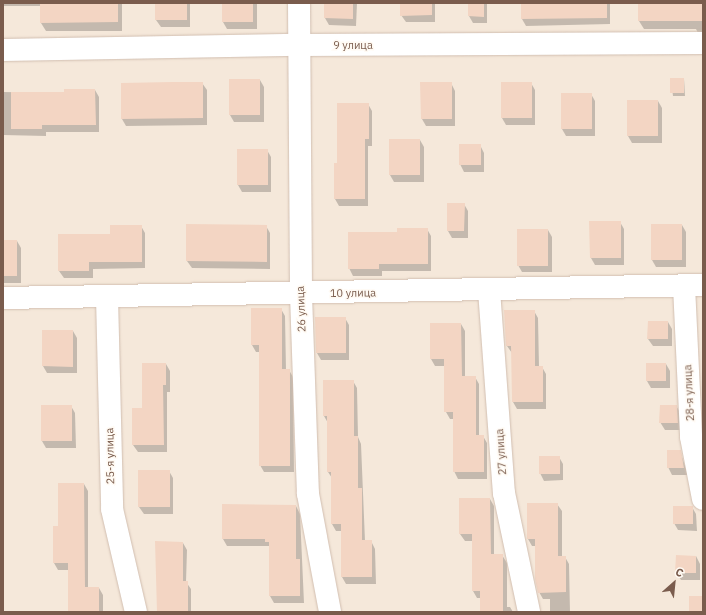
<!DOCTYPE html>
<html>
<head>
<meta charset="utf-8">
<style>
	body { margin:0 }
	#map { position:relative; width:706px; height:615px; overflow:hidden; background:#fdf6ec; font-family:"IBM Plex Sans",sans-serif }
	div>[style] { position:absolute }
	[style*='--x'] { left:calc(var(--x)*1px); top:calc(var(--y)*1px); width:calc(var(--w)*1px); rotate:calc(var(--a)*1deg) }
	.residential>* { inset:0; background:#f5e8da }
	.shadow>* { inset:0; background:#0003 }
	.building>* { inset:0; background:#f3d5c3 }
	.roads { filter:drop-shadow(0 0 1px #d1beb0) drop-shadow(0 0 1px #d1beb0) }
	.minor>* { height:22px; margin:-11px; padding:0 11px; transform-origin:11px; border-radius:11px; background:#fff }
	span { translate:-50% -50%; white-space:nowrap; text-align:center; line-height:1.15; -webkit-text-stroke:3px #fffaf3; paint-order:stroke }
	.street-label { font-size:11px; color:#7a5c4d }
	.frame { position:absolute; inset:0; border:4px solid #7a5c4d; pointer-events:none }
	.north { position:absolute; left:654px; top:563px; width:40px; height:40px; -webkit-text-stroke:3px #fffaf3; paint-order:stroke; rotate:27deg; font-size:11px; font-weight:700; line-height:16px; text-align:center; color:#7a5c4d }
	.north::after { content:''; display:block; margin:auto; width:14px; height:18px; background:#7a5c4d; clip-path:polygon(50% 0,100% 100%,50% 72%,0 100%) }
</style>
</head>
<body>
<div id="map">
	<div class="residential">
		<i style="clip-path:polygon(3px 3px,703px 3px,703px 612px,3px 612px)"></i>
	</div>
	<div class="shadow">
		<i style="clip-path:polygon(3px 3px,122px 3px,122px 31px,46px 31px,41px 23px,41px 6px,3px 6px)"></i>
		<i style="clip-path:polygon(156px 3px,190px 3px,190px 27px,161px 27px,156px 20px)"></i>
		<i style="clip-path:polygon(223px 3px,257px 3px,257px 29px,227px 29px,223px 22px)"></i>
		<i style="clip-path:polygon(325px 3px,357px 3px,356px 26px,329px 25px,325px 18px)"></i>
		<i style="clip-path:polygon(401px 3px,435px 3px,435px 22px,406px 22px,401px 15px)"></i>
		<i style="clip-path:polygon(469px 3px,487px 3px,487px 23px,473px 23px,469px 16px)"></i>
		<i style="clip-path:polygon(522px 3px,610px 3px,610px 24px,526px 26px,522px 19px)"></i>
		<i style="clip-path:polygon(639px 3px,703px 3px,703px 33px,698px 33px,696px 29px,644px 29px,639px 21px)"></i>
		<i style="clip-path:polygon(671px 79px,684px 79px,685px 96px,673px 96px)"></i>
		<i style="clip-path:polygon(260px 80px,264px 87px,264px 122px,234px 122px,230px 115px)"></i>
		<i style="clip-path:polygon(202px 83px,207px 90px,207px 125px,126px 126px,122px 119px,122px 84px)"></i>
		<i style="clip-path:polygon(451px 83px,455px 91px,455px 126px,426px 126px,422px 119px)"></i>
		<i style="clip-path:polygon(502px 83px,531px 83px,535px 90px,535px 125px,506px 125px,502px 118px)"></i>
		<i style="clip-path:polygon(95px 90px,99px 97px,99px 132px,46px 132px,46px 136px,3px 135px,3px 92px,65px 93px)"></i>
		<i style="clip-path:polygon(591px 94px,595px 101px,595px 136px,566px 136px,562px 129px)"></i>
		<i style="clip-path:polygon(628px 101px,658px 101px,662px 108px,662px 143px,632px 143px,628px 136px)"></i>
		<i style="clip-path:polygon(368px 104px,372px 111px,372px 146px,368px 146px,368px 206px,339px 206px,335px 199px,338px 164px)"></i>
		<i style="clip-path:polygon(420px 140px,424px 147px,424px 182px,394px 182px,390px 175px)"></i>
		<i style="clip-path:polygon(480px 145px,484px 153px,484px 172px,464px 172px,460px 164px)"></i>
		<i style="clip-path:polygon(238px 150px,267px 150px,271px 157px,271px 192px,242px 192px,238px 185px)"></i>
		<i style="clip-path:polygon(464px 204px,468px 211px,468px 238px,452px 238px,448px 231px)"></i>
		<i style="clip-path:polygon(620px 222px,624px 229px,624px 265px,595px 265px,591px 258px)"></i>
		<i style="clip-path:polygon(652px 225px,682px 225px,686px 232px,686px 267px,656px 267px,652px 260px)"></i>
		<i style="clip-path:polygon(141px 226px,145px 233px,145px 268px,93px 269px,93px 278px,64px 278px,59px 271px,111px 235px)"></i>
		<i style="clip-path:polygon(266px 226px,270px 233px,270px 269px,192px 268px,187px 261px)"></i>
		<i style="clip-path:polygon(427px 229px,431px 236px,431px 271px,382px 271px,382px 276px,353px 276px,349px 268px,398px 233px)"></i>
		<i style="clip-path:polygon(548px 230px,552px 237px,552px 272px,522px 272px,518px 265px)"></i>
		<i style="clip-path:polygon(3px 241px,17px 241px,21px 248px,21px 283px,3px 283px)"></i>
		<i style="clip-path:polygon(281px 309px,285px 316px,286px 370px,289px 370px,293px 377px,294px 472px,264px 472px,260px 465px,260px 352px,256px 352px,252px 345px)"></i>
		<i style="clip-path:polygon(505px 311px,534px 311px,538px 318px,539px 367px,542px 367px,546px 374px,546px 409px,517px 409px,513px 402px,512px 353px,507px 346px)"></i>
		<i style="clip-path:polygon(345px 318px,349px 325px,349px 360px,321px 360px,317px 353px)"></i>
		<i style="clip-path:polygon(668px 322px,672px 329px,672px 346px,653px 346px,648px 339px)"></i>
		<i style="clip-path:polygon(461px 324px,465px 331px,465px 377px,475px 377px,479px 384px,479px 436px,483px 436px,487px 443px,487px 479px,458px 479px,454px 471px,454px 419px,450px 419px,446px 412px,445px 366px,435px 366px,431px 359px)"></i>
		<i style="clip-path:polygon(43px 331px,73px 331px,77px 338px,77px 373px,47px 373px,43px 366px)"></i>
		<i style="clip-path:polygon(166px 364px,170px 371px,170px 392px,167px 392px,167px 452px,138px 452px,133px 445px,143px 409px)"></i>
		<i style="clip-path:polygon(666px 364px,670px 371px,670px 388px,651px 388px,647px 381px)"></i>
		<i style="clip-path:polygon(324px 381px,353px 381px,357px 388px,358px 437px,361px 444px,365px 541px,371px 541px,375px 549px,376px 584px,346px 584px,342px 577px,342px 531px,336px 531px,332px 524px,332px 478px,328px 472px,328px 423px,324px 416px)"></i>
		<i style="clip-path:polygon(71px 406px,75px 413px,76px 448px,46px 448px,42px 441px)"></i>
		<i style="clip-path:polygon(676px 406px,681px 413px,681px 430px,665px 430px,660px 422px)"></i>
		<i style="clip-path:polygon(680px 451px,688px 475px,672px 475px,668px 467px)"></i>
		<i style="clip-path:polygon(559px 457px,563px 464px,563px 480px,544px 481px,540px 473px)"></i>
		<i style="clip-path:polygon(169px 471px,173px 478px,173px 514px,144px 514px,139px 507px)"></i>
		<i style="clip-path:polygon(84px 484px,88px 491px,88px 588px,99px 588px,103px 595px,103px 612px,69px 612px,69px 570px,58px 570px,54px 563px,59px 527px)"></i>
		<i style="clip-path:polygon(460px 499px,490px 499px,494px 506px,494px 555px,502px 555px,507px 563px,507px 607px,510px 607px,513px 612px,481px 612px,481px 598px,477px 598px,473px 591px,473px 541px,465px 541px,460px 534px)"></i>
		<i style="clip-path:polygon(557px 504px,562px 511px,562px 557px,565px 557px,569px 564px,570px 612px,550px 612px,550px 599px,543px 599px,539px 592px,536px 546px,532px 546px,528px 539px)"></i>
		<i style="clip-path:polygon(296px 506px,300px 514px,304px 603px,274px 603px,270px 596px,269px 546px,227px 546px,223px 539px)"></i>
		<i style="clip-path:polygon(692px 507px,696px 514px,697px 531px,678px 530px,674px 523px)"></i>
		<i style="clip-path:polygon(183px 543px,187px 550px,186px 582px,191px 589px,191px 612px,158px 612px)"></i>
		<i style="clip-path:polygon(696px 556px,700px 564px,700px 580px,681px 580px,676px 573px)"></i>
	</div>
	<div class="building">
		<i style="clip-path:polygon(40px 3px,118px 3px,118px 22px,40px 23px)"></i>
		<i style="clip-path:polygon(155px 3px,187px 3px,187px 20px,155px 20px)"></i>
		<i style="clip-path:polygon(222px 3px,253px 3px,253px 22px,222px 22px)"></i>
		<i style="clip-path:polygon(324px 3px,353px 3px,353px 19px,324px 18px)"></i>
		<i style="clip-path:polygon(400px 3px,432px 3px,432px 15px,400px 16px)"></i>
		<i style="clip-path:polygon(468px 3px,484px 3px,484px 17px,468px 16px)"></i>
		<i style="clip-path:polygon(521px 3px,607px 3px,607px 18px,521px 19px)"></i>
		<i style="clip-path:polygon(638px 3px,703px 3px,703px 21px,638px 21px)"></i>
		<i style="clip-path:polygon(670px 78px,684px 78px,684px 93px,670px 93px)"></i>
		<i style="clip-path:polygon(229px 79px,260px 79px,260px 115px,229px 115px)"></i>
		<i style="clip-path:polygon(172px 82px,203px 82px,203px 118px,121px 119px,121px 83px)"></i>
		<i style="clip-path:polygon(420px 82px,452px 82px,452px 119px,421px 119px)"></i>
		<i style="clip-path:polygon(501px 82px,532px 82px,532px 118px,501px 118px)"></i>
		<i style="clip-path:polygon(64px 89px,95px 89px,96px 125px,42px 125px,42px 129px,11px 129px,11px 92px,64px 92px)"></i>
		<i style="clip-path:polygon(561px 93px,592px 93px,592px 129px,561px 129px)"></i>
		<i style="clip-path:polygon(627px 100px,658px 100px,658px 136px,627px 136px)"></i>
		<i style="clip-path:polygon(337px 103px,369px 103px,369px 139px,365px 139px,365px 199px,334px 199px,334px 163px,337px 163px)"></i>
		<i style="clip-path:polygon(389px 139px,420px 139px,420px 175px,389px 175px)"></i>
		<i style="clip-path:polygon(459px 144px,481px 144px,481px 165px,459px 165px)"></i>
		<i style="clip-path:polygon(237px 149px,268px 149px,268px 185px,237px 185px)"></i>
		<i style="clip-path:polygon(447px 203px,465px 203px,464px 231px,447px 231px)"></i>
		<i style="clip-path:polygon(589px 221px,621px 221px,621px 258px,590px 258px)"></i>
		<i style="clip-path:polygon(186px 224px,267px 225px,267px 262px,186px 261px)"></i>
		<i style="clip-path:polygon(651px 224px,682px 224px,682px 260px,651px 260px)"></i>
		<i style="clip-path:polygon(110px 225px,142px 225px,142px 262px,89px 262px,89px 271px,58px 271px,58px 234px,110px 234px)"></i>
		<i style="clip-path:polygon(397px 228px,428px 228px,428px 264px,379px 264px,379px 269px,348px 269px,348px 232px,397px 232px)"></i>
		<i style="clip-path:polygon(517px 229px,548px 229px,548px 266px,517px 266px)"></i>
		<i style="clip-path:polygon(3px 240px,17px 240px,17px 276px,3px 276px)"></i>
		<i style="clip-path:polygon(251px 308px,282px 308px,282px 369px,290px 369px,290px 466px,259px 466px,259px 345px,251px 345px)"></i>
		<i style="clip-path:polygon(504px 310px,535px 310px,535px 366px,543px 366px,543px 402px,512px 402px,511px 346px,506px 346px)"></i>
		<i style="clip-path:polygon(315px 317px,346px 317px,346px 353px,316px 353px)"></i>
		<i style="clip-path:polygon(648px 321px,668px 321px,668px 339px,647px 339px)"></i>
		<i style="clip-path:polygon(430px 323px,461px 323px,462px 376px,476px 376px,476px 435px,484px 435px,484px 472px,453px 472px,453px 412px,444px 412px,444px 359px,430px 359px)"></i>
		<i style="clip-path:polygon(42px 330px,73px 330px,73px 367px,42px 366px)"></i>
		<i style="clip-path:polygon(142px 363px,166px 363px,166px 385px,163px 385px,164px 445px,132px 445px,132px 408px,142px 408px)"></i>
		<i style="clip-path:polygon(646px 363px,666px 363px,666px 381px,646px 381px)"></i>
		<i style="clip-path:polygon(323px 380px,354px 380px,354px 436px,358px 436px,358px 488px,362px 488px,362px 540px,372px 540px,372px 577px,341px 577px,341px 524px,331px 524px,331px 472px,327px 472px,327px 416px,323px 416px)"></i>
		<i style="clip-path:polygon(41px 405px,72px 405px,72px 441px,41px 441px)"></i>
		<i style="clip-path:polygon(660px 405px,677px 405px,678px 423px,659px 423px)"></i>
		<i style="clip-path:polygon(667px 450px,681px 450px,684px 468px,667px 468px)"></i>
		<i style="clip-path:polygon(539px 456px,560px 456px,560px 474px,539px 474px)"></i>
		<i style="clip-path:polygon(138px 470px,170px 470px,170px 507px,138px 507px)"></i>
		<i style="clip-path:polygon(58px 483px,84px 483px,85px 587px,99px 587px,99px 612px,68px 612px,68px 563px,53px 563px,53px 526px,58px 526px)"></i>
		<i style="clip-path:polygon(459px 498px,490px 498px,491px 554px,503px 554px,503px 612px,480px 612px,480px 591px,472px 591px,472px 534px,459px 534px)"></i>
		<i style="clip-path:polygon(527px 503px,558px 503px,558px 556px,566px 556px,566px 592px,538px 593px,535px 579px,535px 539px,527px 539px)"></i>
		<i style="clip-path:polygon(222px 504px,296px 505px,296px 559px,300px 559px,300px 596px,269px 596px,269px 542px,265px 542px,265px 539px,222px 539px)"></i>
		<i style="clip-path:polygon(673px 506px,693px 506px,693px 524px,673px 524px)"></i>
		<i style="clip-path:polygon(155px 541px,183px 542px,183px 581px,188px 581px,188px 612px,157px 612px)"></i>
		<i style="clip-path:polygon(676px 555px,696px 556px,696px 573px,675px 573px)"></i>
		<i style="clip-path:polygon(689px 596px,703px 596px,703px 612px,689px 612px)"></i>
	</div>
	<div class="roads">
		<div class="minor">
			<i style="--x:299;--y:3;--w:292;--a:89.6"></i>
			<i style="--x:301;--y:295;--w:199;--a:88"></i>
			<i style="--x:308;--y:494;--w:120;--a:79.4"></i>
			<i style="--x:3;--y:50;--w:296;--a:-1"></i>
			<i style="--x:299;--y:45;--w:404;--a:-0.3"></i>
			<i style="--x:684;--y:286;--w:151;--a:87.3"></i>
			<i style="--x:691;--y:437;--w:63;--a:79"></i>
			<i style="--x:489;--y:290;--w:204;--a:85.8"></i>
			<i style="--x:504;--y:493;--w:122;--a:78.1"></i>
			<i style="--x:107;--y:297;--w:212;--a:88.6"></i>
			<i style="--x:112;--y:509;--w:106;--a:76.9"></i>
			<i style="--x:3;--y:298;--w:700;--a:-1.06"></i>
		</div>
	</div>
	<div class="street-label">
		<span style="left:353px;top:45px">9 улица</span>
		<span style="left:353px;top:293px;rotate:-1deg">10 улица</span>
		<span style="left:301px;top:309px;rotate:-92deg">26 улица</span>
		<span style="left:689px;top:393px;rotate:-93deg">28-я улица</span>
		<span style="left:501px;top:452px;rotate:-94deg">27 улица</span>
		<span style="left:110px;top:456px;rotate:-91deg">25-я улица</span>
	</div>
	<div class="frame"></div>
	<div class="north">С</div>
</div>
</body>
</html>
